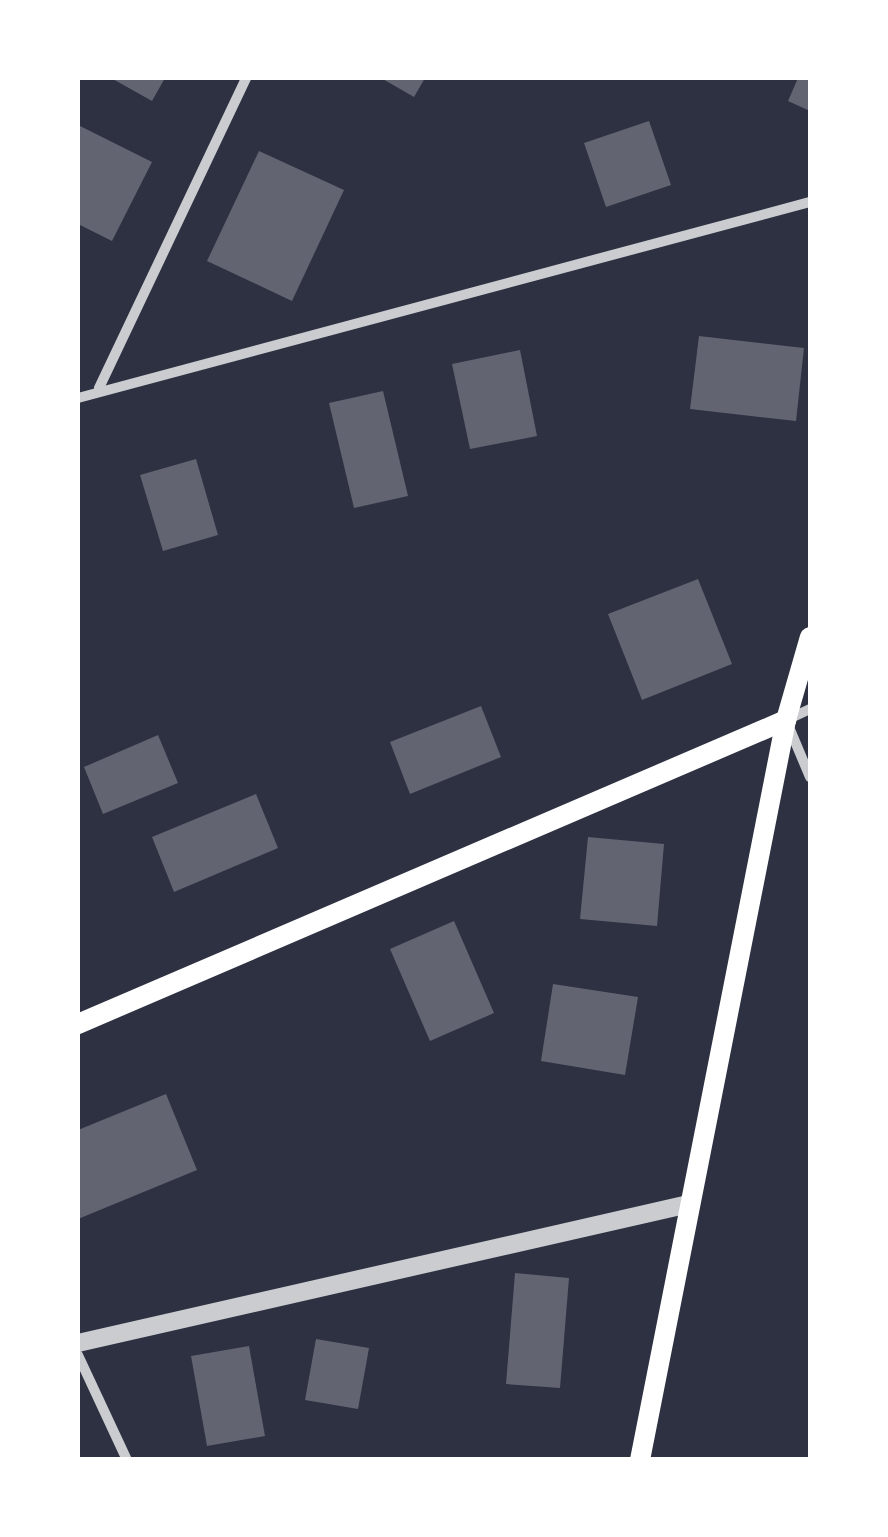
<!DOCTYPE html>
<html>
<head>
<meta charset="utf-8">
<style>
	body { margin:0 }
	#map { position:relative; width:888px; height:1537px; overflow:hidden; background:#2d3142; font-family:"Alegreya Sans",sans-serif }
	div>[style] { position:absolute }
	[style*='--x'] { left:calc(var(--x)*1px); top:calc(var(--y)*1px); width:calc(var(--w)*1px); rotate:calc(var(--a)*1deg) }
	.building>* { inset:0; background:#626471 }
	.minor>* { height:10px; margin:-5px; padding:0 5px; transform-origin:5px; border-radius:5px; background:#caccd0 }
	.tertiary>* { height:18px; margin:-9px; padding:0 9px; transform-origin:9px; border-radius:9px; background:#caccd0 }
	.secondary>* { height:20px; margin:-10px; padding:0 10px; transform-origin:10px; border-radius:10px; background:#fff }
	span { translate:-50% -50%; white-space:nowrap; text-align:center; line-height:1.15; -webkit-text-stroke:10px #fff; paint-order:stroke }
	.frame { position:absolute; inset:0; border:80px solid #fff; pointer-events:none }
</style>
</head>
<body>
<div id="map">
	<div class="building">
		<i style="clip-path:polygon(111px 78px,165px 78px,152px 101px)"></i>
		<i style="clip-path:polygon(381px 78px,425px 78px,414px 97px)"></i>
		<i style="clip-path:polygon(798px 78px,810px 78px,810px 111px,788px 101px)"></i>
		<i style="clip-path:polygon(649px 121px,671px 185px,606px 207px,584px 143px)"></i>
		<i style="clip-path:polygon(78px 125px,152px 162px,112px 241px,78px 224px)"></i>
		<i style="clip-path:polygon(259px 151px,344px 190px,292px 301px,207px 261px)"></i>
		<i style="clip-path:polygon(699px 336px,804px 348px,796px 421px,690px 409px)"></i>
		<i style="clip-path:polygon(520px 350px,537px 436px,470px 449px,452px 364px)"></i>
		<i style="clip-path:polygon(383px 391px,408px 496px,354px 508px,329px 403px)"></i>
		<i style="clip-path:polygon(196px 459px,218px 535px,163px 551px,140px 475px)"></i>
		<i style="clip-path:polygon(698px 579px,732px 664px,642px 700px,608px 614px)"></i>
		<i style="clip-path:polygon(481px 706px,501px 757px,410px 794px,390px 742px)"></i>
		<i style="clip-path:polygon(158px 735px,178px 783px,103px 814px,84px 767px)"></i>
		<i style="clip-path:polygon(256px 794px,278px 848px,174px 892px,152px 837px)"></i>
		<i style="clip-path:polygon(588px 837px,664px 844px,657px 926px,580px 919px)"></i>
		<i style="clip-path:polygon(454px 921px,494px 1013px,430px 1041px,390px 949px)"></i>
		<i style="clip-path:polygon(553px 984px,638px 997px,625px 1075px,541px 1061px)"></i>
		<i style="clip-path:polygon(166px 1094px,197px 1170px,78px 1219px,78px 1130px)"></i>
		<i style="clip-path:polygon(515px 1273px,569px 1278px,560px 1388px,506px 1384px)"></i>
		<i style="clip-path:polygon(316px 1339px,369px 1348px,358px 1409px,305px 1400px)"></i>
		<i style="clip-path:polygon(249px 1346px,265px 1436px,207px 1446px,191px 1356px)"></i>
	</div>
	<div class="minor">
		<i style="--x:99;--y:388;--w:343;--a:-64.6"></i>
		<i style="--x:78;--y:398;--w:758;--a:-14.99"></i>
		<i style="--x:810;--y:709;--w:26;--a:155"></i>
		<i style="--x:786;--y:720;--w:62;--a:67.2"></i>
		<i style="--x:78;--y:1355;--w:116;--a:65"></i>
	</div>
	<div class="tertiary">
		<i style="--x:78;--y:1343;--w:627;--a:-12.82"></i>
	</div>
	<div class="secondary">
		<i style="--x:78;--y:1024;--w:771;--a:-23.24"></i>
		<i style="--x:640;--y:1460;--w:754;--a:-78.84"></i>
		<i style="--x:786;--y:720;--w:86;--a:-73.9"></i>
	</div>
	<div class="frame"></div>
</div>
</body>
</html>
